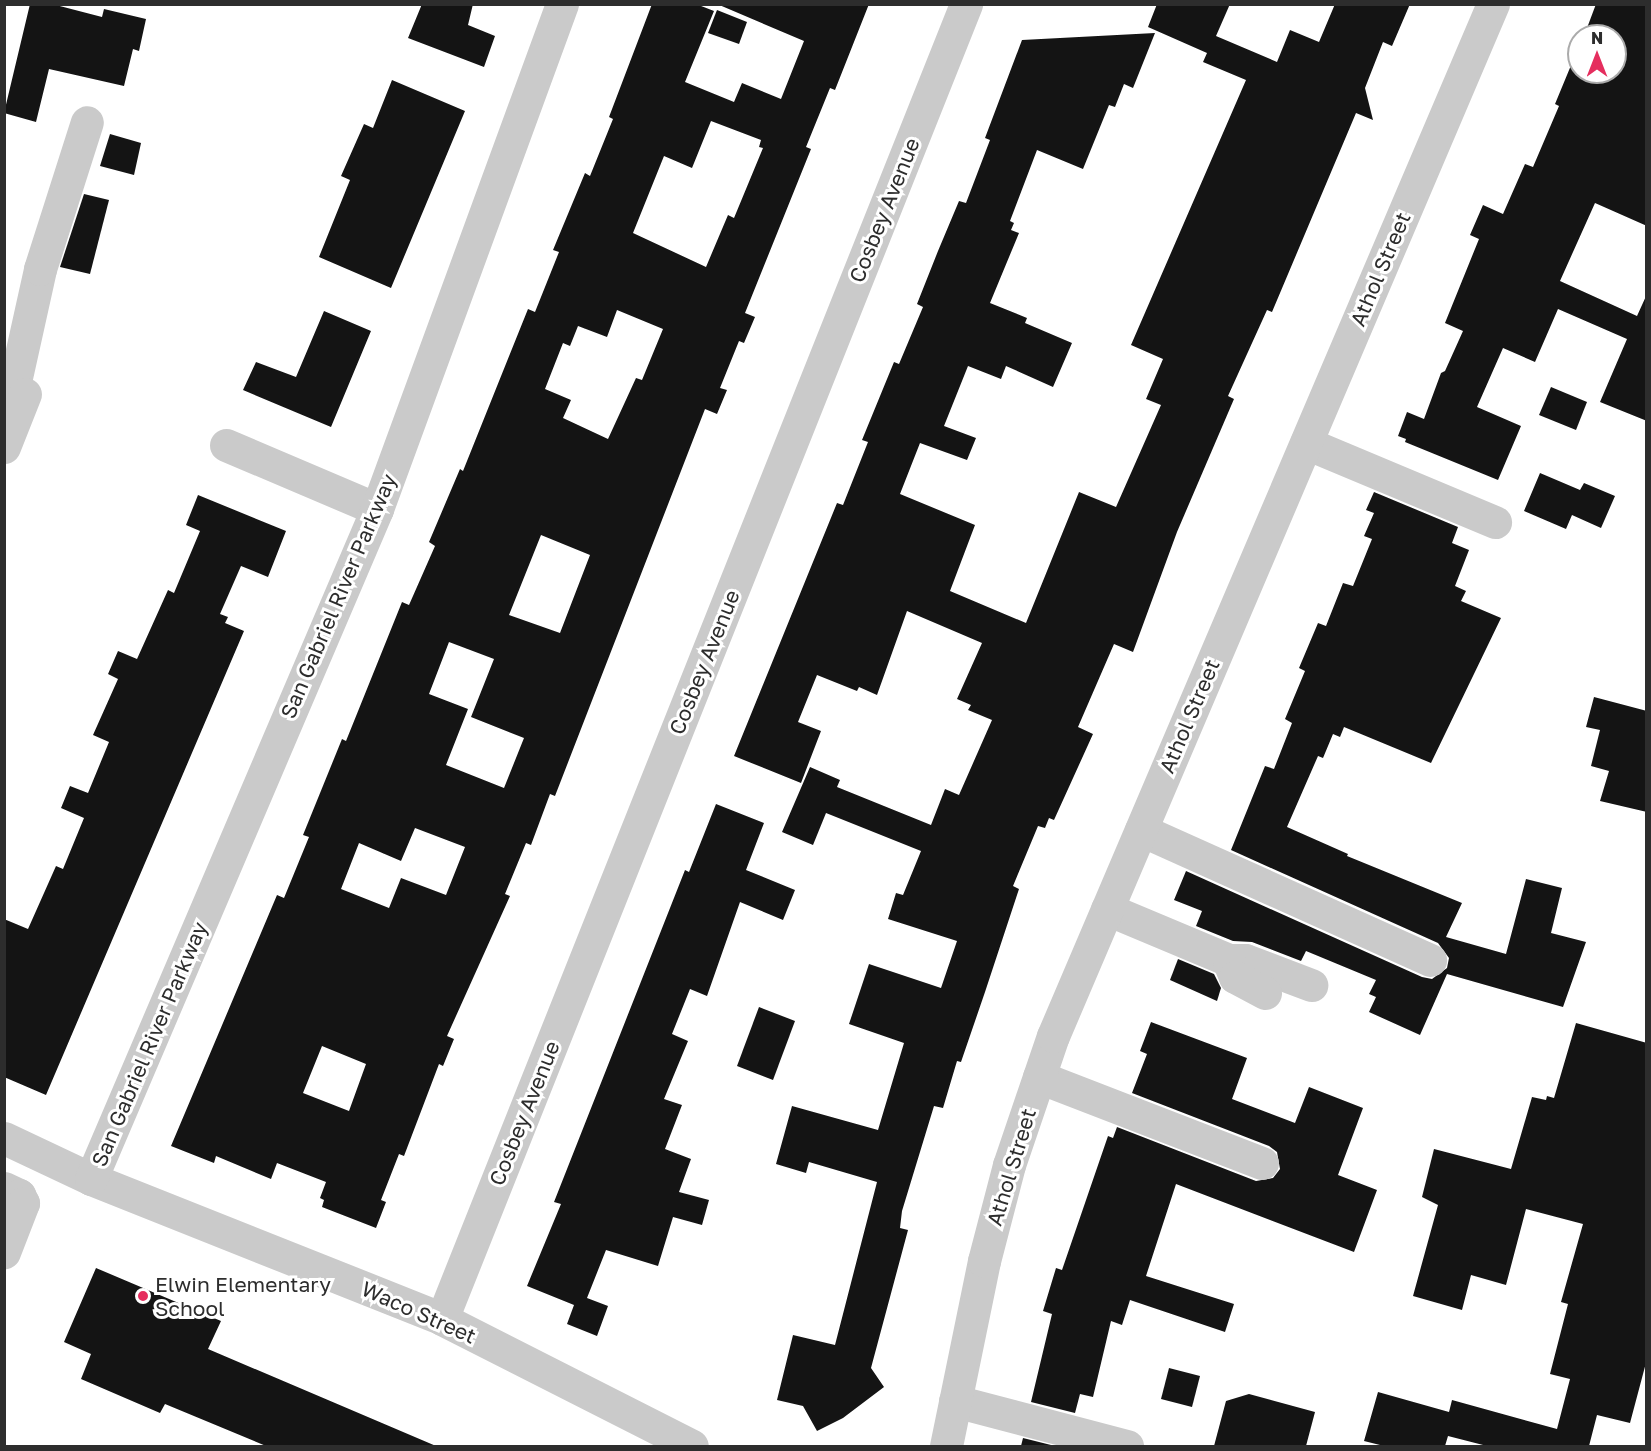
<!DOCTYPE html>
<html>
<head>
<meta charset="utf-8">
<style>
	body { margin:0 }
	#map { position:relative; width:1651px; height:1451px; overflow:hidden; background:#fff; font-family:"Golos Text",sans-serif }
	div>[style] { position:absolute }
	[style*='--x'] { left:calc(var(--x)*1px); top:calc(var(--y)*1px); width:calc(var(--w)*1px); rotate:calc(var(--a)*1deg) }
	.building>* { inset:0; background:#141414 }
	.minor>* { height:33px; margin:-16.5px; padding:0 16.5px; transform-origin:16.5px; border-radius:16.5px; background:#cacaca }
	.dots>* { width:16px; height:16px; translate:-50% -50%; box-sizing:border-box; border:3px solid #fff; border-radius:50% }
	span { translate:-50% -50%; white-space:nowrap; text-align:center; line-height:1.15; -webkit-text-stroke:6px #fff; paint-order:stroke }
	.street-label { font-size:21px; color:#2d2d2d }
	.poi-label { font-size:21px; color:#2d2d2d }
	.left { translate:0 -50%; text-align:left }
	.frame { position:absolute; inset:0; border:6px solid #2d2d2d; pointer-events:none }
	.north { position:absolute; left:1567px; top:24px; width:60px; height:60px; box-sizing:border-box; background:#fff; border:2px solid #ababab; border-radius:50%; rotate:0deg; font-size:16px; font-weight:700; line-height:24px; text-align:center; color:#2d2d2d }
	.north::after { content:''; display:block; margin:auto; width:21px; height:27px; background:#e52e5e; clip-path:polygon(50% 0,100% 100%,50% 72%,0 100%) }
</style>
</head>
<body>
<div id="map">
	<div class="building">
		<i style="clip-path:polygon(30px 4px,52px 4px,102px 17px,104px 9px,146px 19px,139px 51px,133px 49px,124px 86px,49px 69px,36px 122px,4px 113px)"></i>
		<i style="clip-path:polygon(422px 4px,473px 4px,468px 25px,495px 36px,484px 67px,408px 38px)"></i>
		<i style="clip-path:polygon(evenodd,652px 4px,696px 4px,714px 11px,685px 82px,734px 102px,742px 83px,781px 99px,804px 41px,717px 4px,869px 4px,835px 90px,830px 88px,806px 147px,811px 149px,745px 313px,755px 317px,744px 343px,739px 341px,720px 388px,727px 390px,717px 414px,705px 409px,555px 796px,550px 794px,531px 845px,526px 843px,505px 894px,510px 896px,447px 1036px,454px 1039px,443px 1066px,439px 1064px,404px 1156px,399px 1154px,381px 1200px,386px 1202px,376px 1228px,322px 1207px,324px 1200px,320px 1198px,326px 1182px,277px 1163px,271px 1179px,216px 1156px,214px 1163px,171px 1146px,277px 895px,284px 898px,309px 837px,303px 835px,342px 739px,346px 741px,402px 602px,409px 605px,435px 546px,429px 542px,460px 469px,463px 471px,528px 309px,535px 312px,559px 252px,553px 250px,585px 173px,590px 176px,613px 119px,609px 117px,652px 4px,711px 121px,761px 140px,759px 147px,763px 148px,734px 218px,728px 215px,706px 267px,633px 233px,664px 156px,692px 168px,711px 121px,652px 4px,617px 310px,663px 329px,642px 380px,636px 378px,608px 439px,563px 418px,571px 400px,545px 389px,563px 343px,570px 346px,578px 326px,607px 337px,617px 310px,652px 4px,541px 535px,590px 555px,560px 633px,509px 615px,541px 535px,652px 4px,449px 642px,494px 659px,471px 717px,524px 738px,504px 788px,446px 765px,468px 709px,429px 694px,449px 642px,652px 4px,415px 828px,465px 847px,446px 895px,401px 878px,389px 908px,341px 889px,359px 843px,401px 861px,415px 828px,652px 4px,322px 1046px,366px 1064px,349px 1111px,303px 1093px,322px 1046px)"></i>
		<i style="clip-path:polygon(1157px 4px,1230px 4px,1216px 36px,1277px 62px,1290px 30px,1319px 42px,1335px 4px,1410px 4px,1392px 46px,1383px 42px,1365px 88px,1373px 120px,1356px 113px,1272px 312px,1267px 310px,1228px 396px,1234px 399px,1177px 532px,1133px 652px,1114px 644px,1078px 727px,1093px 734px,1054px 820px,1049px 818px,1045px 828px,1038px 826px,1013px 886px,1019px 889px,985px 992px,961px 1062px,957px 1061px,943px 1108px,934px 1106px,902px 1211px,900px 1228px,908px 1230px,871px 1368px,884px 1387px,843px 1418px,817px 1431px,803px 1406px,777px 1400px,793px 1335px,835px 1345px,877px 1182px,809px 1162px,806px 1173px,776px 1164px,792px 1106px,878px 1130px,904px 1043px,849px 1024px,869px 964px,941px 988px,957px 941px,888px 919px,896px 893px,903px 895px,921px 851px,826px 813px,813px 845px,782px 832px,810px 767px,840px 780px,837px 787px,931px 825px,945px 789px,959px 795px,992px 720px,968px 710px,971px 705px,957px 699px,982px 643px,907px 611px,877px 695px,859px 687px,857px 691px,817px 675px,798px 722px,821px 731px,801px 783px,734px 756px,837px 503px,843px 505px,868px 442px,862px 440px,894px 362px,899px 364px,923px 307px,917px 304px,938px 251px,959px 201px,966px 203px,990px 140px,985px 138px,1022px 40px,1155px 33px,1133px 88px,1124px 84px,1115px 107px,1109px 105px,1083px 169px,1037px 150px,1010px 221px,1014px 223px,1011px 230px,1019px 233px,990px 303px,1027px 318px,1025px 323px,1072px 343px,1053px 387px,1006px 366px,1001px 379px,968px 366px,944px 426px,976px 438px,967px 460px,920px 443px,900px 494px,975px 525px,950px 591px,1026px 623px,1079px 492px,1116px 507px,1161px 405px,1146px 399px,1163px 359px,1131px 345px,1246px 80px,1203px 62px,1207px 53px,1148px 27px)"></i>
		<i style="clip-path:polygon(1596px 4px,1647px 4px,1647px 226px,1595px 203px,1560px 281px,1637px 316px,1647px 294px,1647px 421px,1600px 402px,1627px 339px,1558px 309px,1535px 362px,1503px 348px,1477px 407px,1521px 426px,1498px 480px,1405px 442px,1406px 439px,1398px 436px,1407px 412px,1424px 419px,1441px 373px,1445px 371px,1463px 331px,1445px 323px,1479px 239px,1470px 235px,1483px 205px,1503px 214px,1525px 164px,1533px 167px,1559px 106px,1555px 104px,1579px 46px,1579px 72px,1615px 72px,1615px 36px,1584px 36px)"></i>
		<i style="clip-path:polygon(717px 10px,747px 22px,739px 44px,708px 33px)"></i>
		<i style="clip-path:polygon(392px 80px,465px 111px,391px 288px,319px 257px,350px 180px,341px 176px,364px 124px,373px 128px)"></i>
		<i style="clip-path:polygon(110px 134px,141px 143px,134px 175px,100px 166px)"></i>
		<i style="clip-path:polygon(84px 194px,109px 200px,90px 274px,60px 267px)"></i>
		<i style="clip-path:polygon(324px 311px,371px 331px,331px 427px,243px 390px,256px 362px,296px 377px)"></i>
		<i style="clip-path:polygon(1551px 387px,1587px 402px,1576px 430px,1539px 415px)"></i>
		<i style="clip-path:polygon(1540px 473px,1580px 490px,1584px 483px,1615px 496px,1601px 528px,1572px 515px,1566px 529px,1524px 511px)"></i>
		<i style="clip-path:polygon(1374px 492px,1458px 527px,1452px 543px,1469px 550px,1455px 586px,1466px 591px,1461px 601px,1501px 618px,1431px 763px,1344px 727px,1340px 737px,1333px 734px,1323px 758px,1318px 756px,1287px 827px,1348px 854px,1347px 856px,1462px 903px,1446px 937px,1506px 954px,1526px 879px,1562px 888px,1551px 933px,1586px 942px,1563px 1007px,1447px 974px,1420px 1035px,1369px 1012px,1376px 997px,1369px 994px,1376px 980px,1306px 951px,1301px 961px,1252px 942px,1233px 941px,1196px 926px,1202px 911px,1174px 900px,1186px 871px,1422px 977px,1432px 979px,1447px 968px,1449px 958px,1438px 943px,1231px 850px,1265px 766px,1274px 769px,1292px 723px,1285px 719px,1305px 671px,1299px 668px,1318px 623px,1326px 626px,1343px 583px,1353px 586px,1372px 539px,1364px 536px,1374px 513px,1366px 510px)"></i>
		<i style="clip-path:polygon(198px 495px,286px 531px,268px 577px,241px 566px,220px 614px,228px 617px,225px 623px,244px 631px,46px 1095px,4px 1077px,4px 919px,28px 929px,56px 866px,63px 869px,84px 818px,61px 808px,70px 786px,88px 793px,109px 742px,93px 735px,118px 679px,108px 674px,118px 651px,137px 659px,168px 590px,174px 593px,200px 531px,186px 525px)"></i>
		<i style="clip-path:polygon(1594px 697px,1647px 711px,1647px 812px,1600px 801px,1609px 771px,1591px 766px,1600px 730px,1586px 727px)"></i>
		<i style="clip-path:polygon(716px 804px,764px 823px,746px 870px,795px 890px,783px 920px,740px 902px,707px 996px,690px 989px,672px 1034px,688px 1041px,664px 1099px,682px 1105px,665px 1149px,691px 1159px,679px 1192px,709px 1200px,702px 1225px,673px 1217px,658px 1266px,606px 1250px,587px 1298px,608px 1306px,597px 1336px,567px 1324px,574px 1305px,527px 1286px,561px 1204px,554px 1202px,685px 870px,689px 872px)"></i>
		<i style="clip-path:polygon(1178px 959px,1214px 974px,1221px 988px,1217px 1001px,1170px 980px)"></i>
		<i style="clip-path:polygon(759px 1007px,795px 1021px,773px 1080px,737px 1066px)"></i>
		<i style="clip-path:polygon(1151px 1022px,1247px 1058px,1232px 1099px,1295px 1123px,1309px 1087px,1363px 1108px,1338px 1175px,1377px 1190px,1354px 1252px,1176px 1184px,1146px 1276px,1234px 1304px,1225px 1332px,1130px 1300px,1122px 1325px,1111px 1321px,1093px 1397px,1080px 1394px,1075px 1413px,1031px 1402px,1052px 1314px,1043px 1311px,1056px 1268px,1062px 1270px,1108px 1136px,1113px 1138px,1117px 1127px,1256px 1181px,1273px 1178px,1280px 1169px,1277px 1152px,1269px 1146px,1132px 1093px,1147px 1054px,1140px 1051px)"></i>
		<i style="clip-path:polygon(1576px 1023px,1647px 1043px,1647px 1359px,1630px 1423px,1597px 1415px,1589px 1446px,1487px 1446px,1448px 1436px,1445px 1446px,1384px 1446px,1364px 1441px,1378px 1392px,1449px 1412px,1452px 1400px,1557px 1429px,1570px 1379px,1550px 1374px,1568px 1304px,1561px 1302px,1583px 1224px,1526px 1209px,1506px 1285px,1471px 1275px,1462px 1310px,1413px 1296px,1438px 1205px,1422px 1197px,1434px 1149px,1511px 1169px,1532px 1097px,1546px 1100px,1547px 1096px,1554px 1098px)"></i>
		<i style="clip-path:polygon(96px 1268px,221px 1321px,208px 1349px,436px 1446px,266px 1446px,165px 1404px,160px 1413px,81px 1379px,91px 1354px,64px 1342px)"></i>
		<i style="clip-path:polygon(1169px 1368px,1200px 1376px,1192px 1407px,1161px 1399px)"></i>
		<i style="clip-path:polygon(1249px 1394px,1315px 1412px,1306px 1446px,1214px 1446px,1226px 1401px)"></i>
		<i style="clip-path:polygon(1023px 1438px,1055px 1446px,1021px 1446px)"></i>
	</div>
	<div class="minor">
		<i style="--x:13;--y:391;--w:125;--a:-77.5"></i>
		<i style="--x:40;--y:269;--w:154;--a:-72.3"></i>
		<i style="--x:1306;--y:443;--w:205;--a:22.7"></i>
		<i style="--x:226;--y:445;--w:164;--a:23"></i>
		<i style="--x:4;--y:447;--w:57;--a:-68.4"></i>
		<i style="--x:1141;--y:830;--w:317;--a:24.2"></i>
		<i style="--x:1107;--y:909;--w:132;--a:22.7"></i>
		<i style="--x:1229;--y:960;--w:16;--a:0"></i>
		<i style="--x:1245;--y:960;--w:71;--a:20.7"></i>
		<i style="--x:1229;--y:962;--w:16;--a:68"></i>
		<i style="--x:1235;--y:977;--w:34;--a:28"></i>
		<i style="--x:1039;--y:1077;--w:239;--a:21.1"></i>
		<i style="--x:4;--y:1138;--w:96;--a:25.2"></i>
		<i style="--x:91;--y:1179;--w:378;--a:21.7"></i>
		<i style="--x:442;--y:1319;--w:280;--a:26.9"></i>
		<i style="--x:91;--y:1179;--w:728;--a:-66.88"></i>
		<i style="--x:377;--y:509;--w:538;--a:-69.88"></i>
		<i style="--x:4;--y:1188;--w:17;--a:25"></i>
		<i style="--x:19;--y:1195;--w:9;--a:63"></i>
		<i style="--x:23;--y:1203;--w:53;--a:111.2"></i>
		<i style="--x:442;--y:1319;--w:1416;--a:-68.27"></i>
		<i style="--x:955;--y:1401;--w:178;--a:14.7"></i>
		<i style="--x:946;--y:1446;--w:189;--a:-78.4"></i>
		<i style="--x:984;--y:1261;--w:99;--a:-75.4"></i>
		<i style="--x:1009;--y:1165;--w:136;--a:-71.2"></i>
		<i style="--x:1053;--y:1036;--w:1122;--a:-66.91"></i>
	</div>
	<div class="dots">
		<i style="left:143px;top:1296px;background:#e52e5e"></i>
	</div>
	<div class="street-label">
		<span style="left:884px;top:210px;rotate:-68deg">Cosbey Avenue</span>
		<span style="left:1380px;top:269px;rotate:-67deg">Athol Street</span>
		<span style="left:338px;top:596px;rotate:-67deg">San Gabriel River Parkway</span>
		<span style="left:704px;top:662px;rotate:-68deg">Cosbey Avenue</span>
		<span style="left:1189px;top:716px;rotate:-67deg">Athol Street</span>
		<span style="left:149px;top:1044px;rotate:-67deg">San Gabriel River Parkway</span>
		<span style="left:524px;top:1113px;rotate:-68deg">Cosbey Avenue</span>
		<span style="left:1011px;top:1167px;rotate:-73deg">Athol Street</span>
		<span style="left:419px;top:1312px;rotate:24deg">Waco Street</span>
	</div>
	<div class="poi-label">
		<span class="left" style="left:155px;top:1296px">Elwin Elementary<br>School</span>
	</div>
	<div class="frame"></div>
	<div class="north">N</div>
</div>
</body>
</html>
